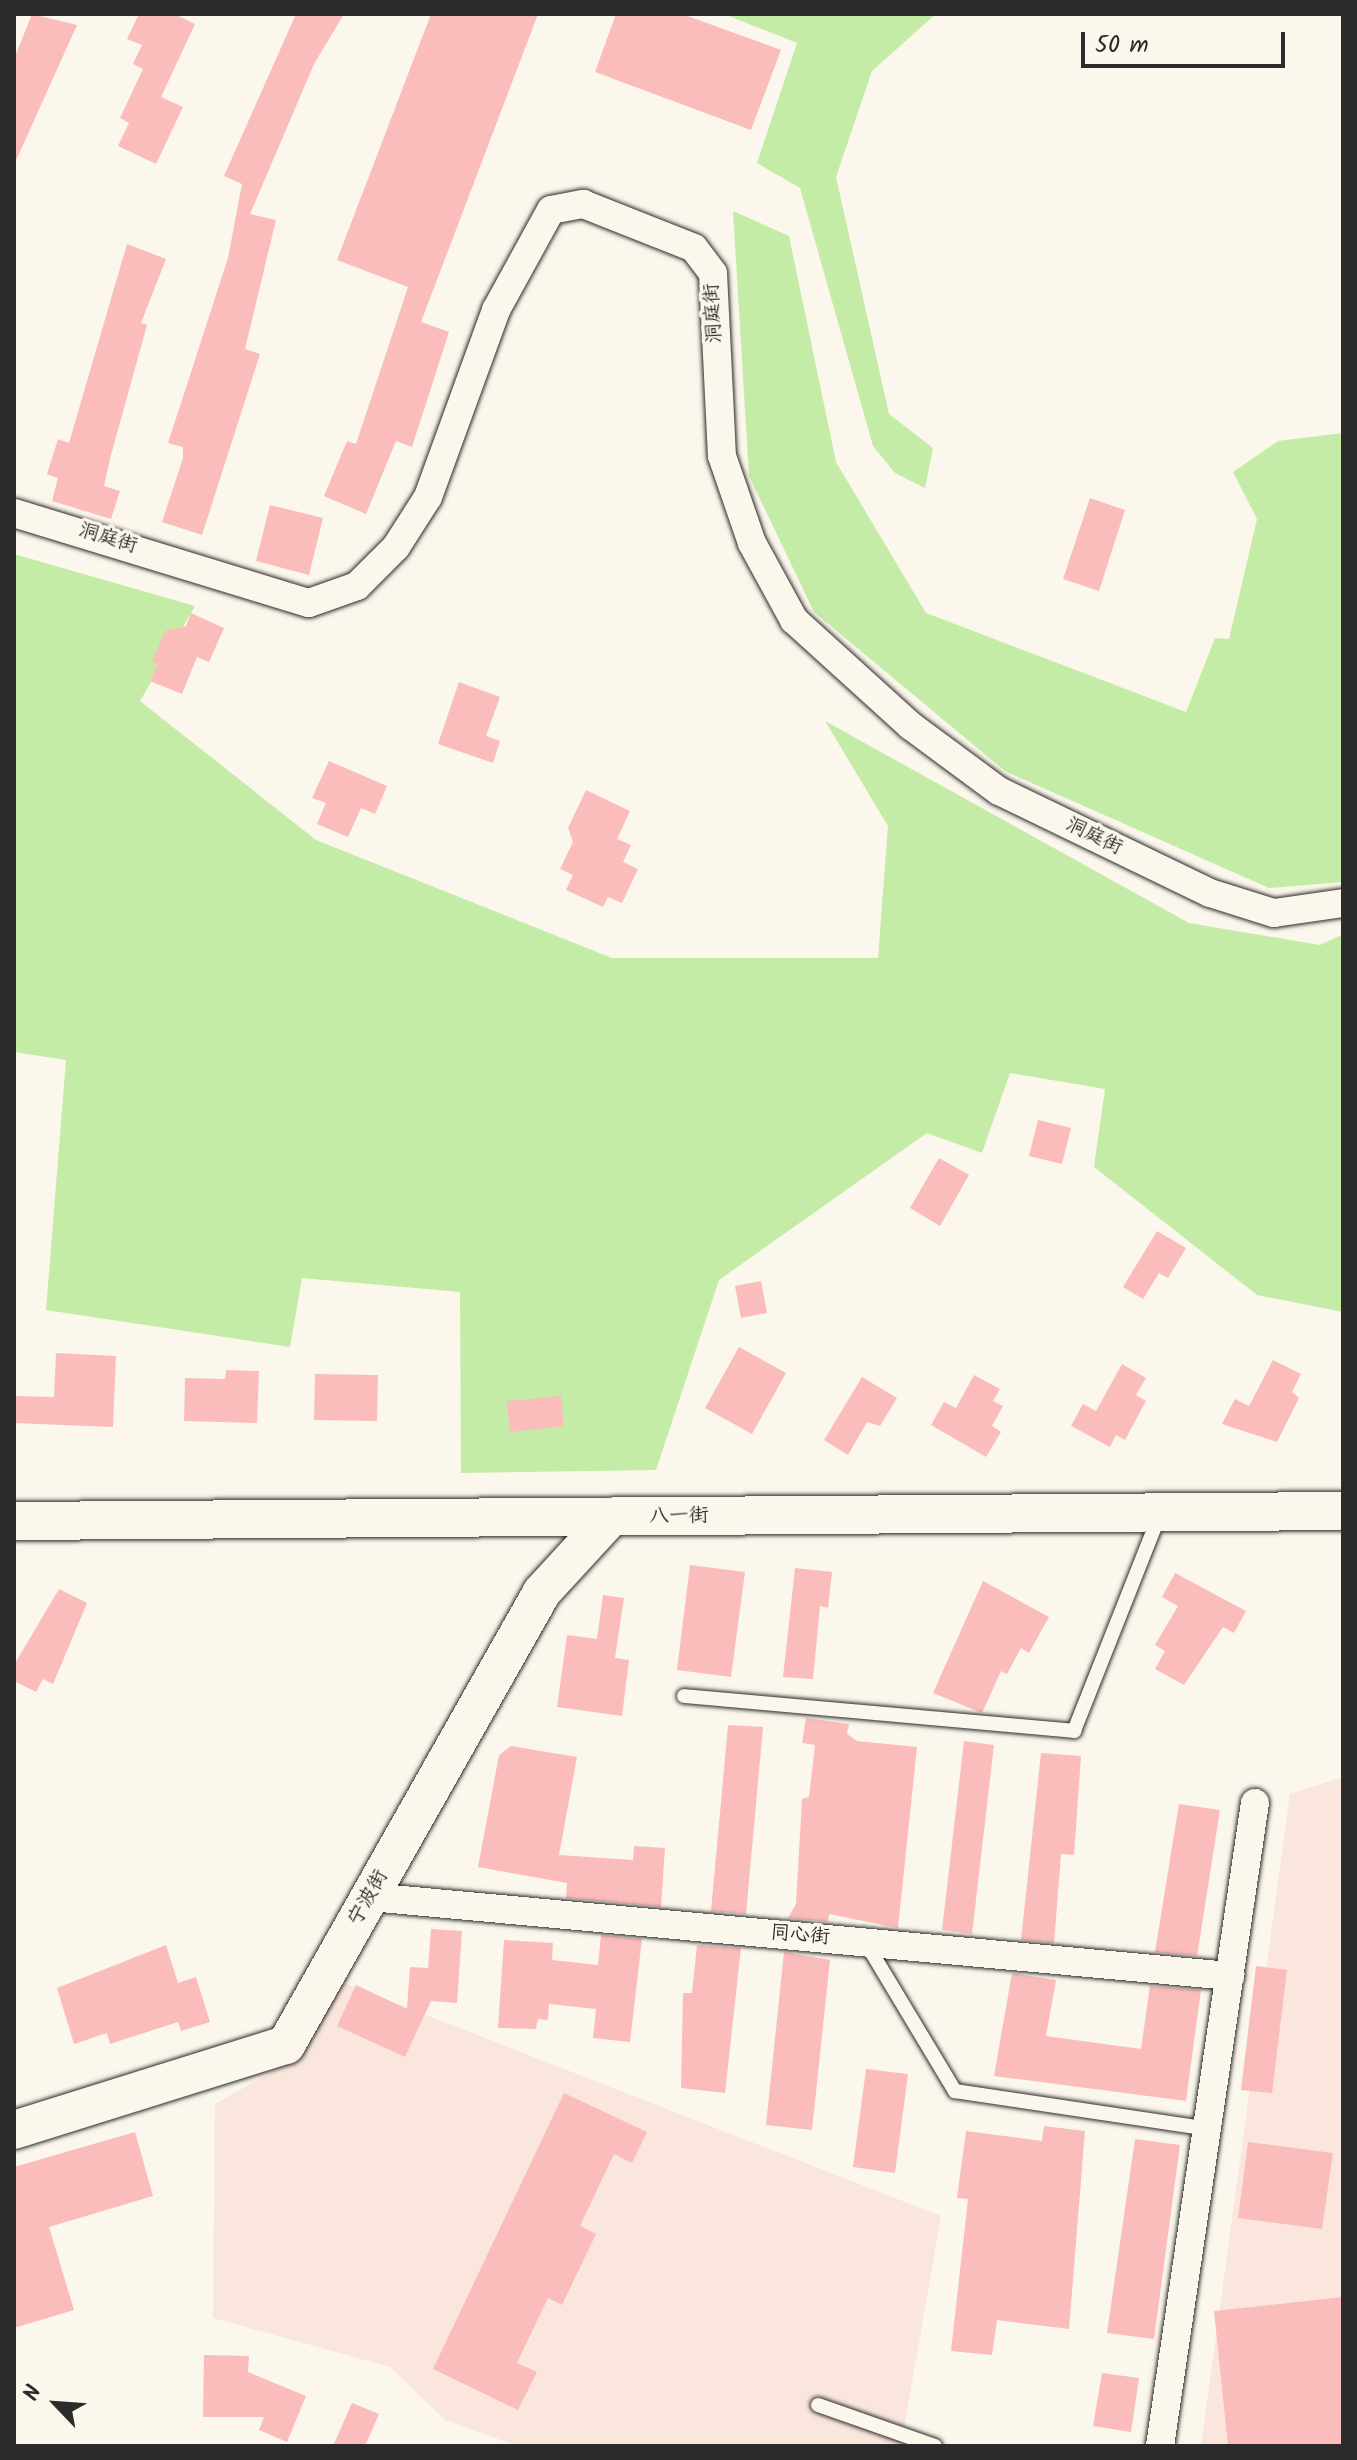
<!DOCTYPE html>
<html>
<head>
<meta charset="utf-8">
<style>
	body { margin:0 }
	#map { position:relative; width:1357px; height:2460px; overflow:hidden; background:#fbf7ec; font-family:Kalam,"LXGW WenKai TC",sans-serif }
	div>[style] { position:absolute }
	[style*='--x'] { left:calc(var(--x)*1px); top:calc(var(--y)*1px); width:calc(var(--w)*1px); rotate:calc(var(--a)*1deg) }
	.built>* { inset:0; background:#fbe6de }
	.green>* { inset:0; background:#c5eca7 }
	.building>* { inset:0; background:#fabdbc }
	.roads { filter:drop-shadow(0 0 2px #2b2b2b) drop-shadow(0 0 2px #2b2b2b) }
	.lane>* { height:14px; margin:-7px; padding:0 7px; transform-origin:7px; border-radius:7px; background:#fbf7ec }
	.street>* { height:28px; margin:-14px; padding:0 14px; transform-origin:14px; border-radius:14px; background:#fbf7ec }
	.secondary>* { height:38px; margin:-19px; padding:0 19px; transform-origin:19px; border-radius:19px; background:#fbf7ec }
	span { translate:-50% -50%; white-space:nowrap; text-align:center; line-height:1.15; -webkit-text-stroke:7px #fbf7ec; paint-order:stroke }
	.street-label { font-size:20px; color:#2b2b2b }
	.frame { position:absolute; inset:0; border:16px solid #2b2b2b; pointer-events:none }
	.north { position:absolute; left:16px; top:2364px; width:80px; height:80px; -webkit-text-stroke:6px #fbf7ec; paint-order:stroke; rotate:295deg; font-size:22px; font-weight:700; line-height:32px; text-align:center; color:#2b2b2b }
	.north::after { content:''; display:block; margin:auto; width:28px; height:36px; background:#2b2b2b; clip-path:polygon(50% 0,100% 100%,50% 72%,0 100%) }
	.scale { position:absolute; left:1081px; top:32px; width:204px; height:36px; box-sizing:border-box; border:4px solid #2b2b2b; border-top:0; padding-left:10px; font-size:24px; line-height:28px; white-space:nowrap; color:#2b2b2b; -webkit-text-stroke:6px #fbf7ec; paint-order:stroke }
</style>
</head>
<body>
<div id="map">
	<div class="built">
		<i style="clip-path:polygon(1343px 1777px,1343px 2446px,1201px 2446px,1290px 1794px)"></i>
		<i style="clip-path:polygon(339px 1981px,941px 2216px,901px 2446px,518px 2446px,445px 2420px,390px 2367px,213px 2318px,215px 2104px,305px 2053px)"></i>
	</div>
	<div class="green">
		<i style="clip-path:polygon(724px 14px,936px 14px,872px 71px,836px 177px,889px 414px,933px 448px,925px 488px,895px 473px,873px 446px,800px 188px,757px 163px,797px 43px)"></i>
		<i style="clip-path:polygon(733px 211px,789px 236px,836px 462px,926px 613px,1186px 712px,1215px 638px,1229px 639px,1257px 519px,1233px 472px,1278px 441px,1343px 433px,1343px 882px,1269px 888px,1005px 771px,814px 612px,749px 476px)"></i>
		<i style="clip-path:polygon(14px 554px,195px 606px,140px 701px,316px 840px,612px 958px,878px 958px,888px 826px,825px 721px,1189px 923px,1320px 945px,1343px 934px,1343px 1312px,1257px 1295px,1094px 1167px,1105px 1089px,1010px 1073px,982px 1153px,927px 1133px,719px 1280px,656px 1470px,461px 1473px,460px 1292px,302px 1278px,290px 1347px,46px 1310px,66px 1060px,14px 1052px)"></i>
	</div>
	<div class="building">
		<i style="clip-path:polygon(32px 14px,77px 25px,14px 165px,14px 59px)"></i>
		<i style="clip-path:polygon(139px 14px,174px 14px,195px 24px,161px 97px,183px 107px,156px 164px,118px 146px,129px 123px,120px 118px,143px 69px,133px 64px,142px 45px,127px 39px)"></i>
		<i style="clip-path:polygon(296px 14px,344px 14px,314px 64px,250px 214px,276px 220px,245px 349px,260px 354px,202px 535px,162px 522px,183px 458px,183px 447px,168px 443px,228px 258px,242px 184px,224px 176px)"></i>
		<i style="clip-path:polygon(431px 14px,538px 14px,421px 322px,449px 332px,412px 447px,396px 441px,366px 514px,324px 496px,347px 441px,356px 444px,408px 287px,337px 260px)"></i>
		<i style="clip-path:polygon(616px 14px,682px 14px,781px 50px,751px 130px,595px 72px)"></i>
		<i style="clip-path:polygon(127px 244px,166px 259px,141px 323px,147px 325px,111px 455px,104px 486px,120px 491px,111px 519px,52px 501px,58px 478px,47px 474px,58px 439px,69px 443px)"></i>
		<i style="clip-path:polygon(1090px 498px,1125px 510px,1099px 591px,1063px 579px)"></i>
		<i style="clip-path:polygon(270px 505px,323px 518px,309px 575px,256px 561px)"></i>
		<i style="clip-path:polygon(191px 613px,224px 628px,209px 662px,197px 657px,182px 694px,150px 681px,158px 664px,152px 662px,165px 631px,186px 626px)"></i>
		<i style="clip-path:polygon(459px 682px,500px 697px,486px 736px,500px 741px,493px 763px,438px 744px)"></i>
		<i style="clip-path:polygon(329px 761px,387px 786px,375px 814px,361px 808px,348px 837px,317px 824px,326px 803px,312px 798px)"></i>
		<i style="clip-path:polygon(586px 790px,630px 811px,617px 839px,631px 845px,623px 862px,638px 869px,622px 903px,608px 897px,603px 907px,566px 890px,573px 875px,560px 869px,573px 842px,568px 828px)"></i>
		<i style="clip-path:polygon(1038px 1120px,1071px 1128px,1062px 1164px,1029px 1156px)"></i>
		<i style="clip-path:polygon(939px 1158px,969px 1175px,940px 1226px,910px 1208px)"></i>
		<i style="clip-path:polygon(1157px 1231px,1186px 1248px,1168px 1278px,1159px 1273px,1143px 1299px,1123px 1287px)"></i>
		<i style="clip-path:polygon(761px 1281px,767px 1313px,741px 1318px,735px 1286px)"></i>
		<i style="clip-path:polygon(739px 1347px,786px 1373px,752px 1434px,705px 1408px)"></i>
		<i style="clip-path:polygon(56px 1353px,116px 1356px,113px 1427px,14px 1423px,14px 1396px,54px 1397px)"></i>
		<i style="clip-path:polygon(1273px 1360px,1301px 1374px,1292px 1392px,1299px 1398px,1277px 1442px,1222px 1424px,1235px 1399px,1249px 1406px)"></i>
		<i style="clip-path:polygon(1122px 1364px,1146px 1378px,1136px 1395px,1146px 1401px,1125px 1440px,1116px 1435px,1110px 1447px,1071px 1426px,1083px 1404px,1096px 1411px)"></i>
		<i style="clip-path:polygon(226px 1370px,259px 1371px,257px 1423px,184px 1421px,185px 1378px,225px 1379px)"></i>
		<i style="clip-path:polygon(315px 1374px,378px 1375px,377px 1421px,314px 1420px)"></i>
		<i style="clip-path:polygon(974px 1375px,1000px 1389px,993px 1401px,1003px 1406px,992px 1426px,1001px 1432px,986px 1457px,931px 1425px,944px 1402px,956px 1408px)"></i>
		<i style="clip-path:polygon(862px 1377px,897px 1398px,880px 1426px,867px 1422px,848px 1455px,824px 1440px)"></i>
		<i style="clip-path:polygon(561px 1396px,564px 1426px,510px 1432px,507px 1401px)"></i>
		<i style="clip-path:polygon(690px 1565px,745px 1572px,731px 1677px,677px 1670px)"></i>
		<i style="clip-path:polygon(795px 1568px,832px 1572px,828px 1608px,820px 1606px,813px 1679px,783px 1677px)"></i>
		<i style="clip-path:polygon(1175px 1573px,1246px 1611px,1234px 1633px,1223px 1627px,1184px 1685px,1155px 1669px,1165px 1651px,1155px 1645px,1178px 1606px,1162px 1597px)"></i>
		<i style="clip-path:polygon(983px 1581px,1049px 1617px,1029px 1653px,1021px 1648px,1007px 1674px,1001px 1671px,982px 1713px,933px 1693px)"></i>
		<i style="clip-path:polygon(59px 1589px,87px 1603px,53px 1684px,43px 1679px,36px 1692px,14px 1681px,14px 1665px)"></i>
		<i style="clip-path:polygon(603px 1595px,624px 1598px,615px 1658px,629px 1660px,622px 1716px,557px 1707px,567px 1635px,597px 1639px)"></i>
		<i style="clip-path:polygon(806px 1718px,849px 1724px,847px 1734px,857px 1741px,917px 1747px,898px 1928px,829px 1914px,828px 1922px,788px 1918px,796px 1904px,802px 1799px,809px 1797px,815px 1745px,802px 1743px)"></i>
		<i style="clip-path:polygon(728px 1725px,763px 1727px,746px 1914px,711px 1911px)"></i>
		<i style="clip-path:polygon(964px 1741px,994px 1745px,972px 1934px,942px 1930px)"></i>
		<i style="clip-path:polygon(511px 1746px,577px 1757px,559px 1855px,633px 1860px,634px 1846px,665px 1848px,661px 1907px,566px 1898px,567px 1883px,478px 1867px,499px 1755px)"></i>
		<i style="clip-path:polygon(1041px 1753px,1081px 1756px,1074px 1855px,1061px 1854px,1054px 1943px,1021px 1940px)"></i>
		<i style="clip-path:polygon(1179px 1804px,1220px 1810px,1197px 1956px,1155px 1952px)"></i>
		<i style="clip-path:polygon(431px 1929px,462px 1931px,457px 2003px,431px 2001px,405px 2057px,337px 2026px,356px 1985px,407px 2009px,410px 1967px,428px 1968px)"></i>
		<i style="clip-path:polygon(601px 1935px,642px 1939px,630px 2042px,593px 2038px,596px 2009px,549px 2004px,548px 2020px,538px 2019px,536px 2029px,498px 2028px,504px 1940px,553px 1943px,552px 1960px,598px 1965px)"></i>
		<i style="clip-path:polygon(166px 1945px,178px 1983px,196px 1977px,210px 2022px,181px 2031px,178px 2022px,110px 2044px,107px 2033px,74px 2044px,57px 1988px)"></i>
		<i style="clip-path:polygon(697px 1945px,741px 1948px,725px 2093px,681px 2088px,683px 1993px,692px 1993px)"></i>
		<i style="clip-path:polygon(784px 1952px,830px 1960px,812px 2130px,766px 2125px)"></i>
		<i style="clip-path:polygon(1256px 1966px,1287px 1970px,1272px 2093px,1241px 2090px)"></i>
		<i style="clip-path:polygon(1012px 1973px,1056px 1980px,1046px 2036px,1141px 2049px,1150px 1986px,1201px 1990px,1186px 2101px,994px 2076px)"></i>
		<i style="clip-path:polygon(866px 2069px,908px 2074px,895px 2173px,853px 2167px)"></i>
		<i style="clip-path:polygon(564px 2093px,647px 2132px,632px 2163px,614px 2154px,580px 2226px,596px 2234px,562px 2305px,548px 2298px,517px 2363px,537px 2372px,518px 2410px,433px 2369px)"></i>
		<i style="clip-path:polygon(1044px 2126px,1085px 2131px,1069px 2329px,997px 2320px,992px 2355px,951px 2351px,968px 2199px,957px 2198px,966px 2131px,1042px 2141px)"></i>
		<i style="clip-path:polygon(135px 2132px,153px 2196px,49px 2227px,74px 2310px,14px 2328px,14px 2167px)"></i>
		<i style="clip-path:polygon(1135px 2139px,1180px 2145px,1154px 2339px,1107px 2333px)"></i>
		<i style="clip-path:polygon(1248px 2142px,1333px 2153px,1322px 2229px,1238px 2218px)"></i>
		<i style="clip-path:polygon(1343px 2297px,1343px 2446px,1228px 2446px,1214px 2311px)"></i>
		<i style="clip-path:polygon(204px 2355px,249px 2356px,248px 2372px,306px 2396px,287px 2442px,259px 2430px,264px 2417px,203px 2417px)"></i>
		<i style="clip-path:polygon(1102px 2373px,1139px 2378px,1131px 2432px,1093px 2426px)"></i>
		<i style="clip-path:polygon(352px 2403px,379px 2414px,365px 2446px,333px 2446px)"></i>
	</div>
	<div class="roads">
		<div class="lane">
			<i style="--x:684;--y:1696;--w:392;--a:5.1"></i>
			<i style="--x:1074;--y:1731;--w:231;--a:-68.4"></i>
			<i style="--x:866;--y:1943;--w:173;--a:59"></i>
			<i style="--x:955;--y:2091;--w:257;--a:8.5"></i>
			<i style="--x:818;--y:2405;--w:124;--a:19.3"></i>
		</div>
		<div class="street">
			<i style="--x:14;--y:513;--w:308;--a:17"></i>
			<i style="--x:309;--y:603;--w:51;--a:-19.5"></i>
			<i style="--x:357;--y:586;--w:55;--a:-45"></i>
			<i style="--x:396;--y:547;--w:59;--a:-57.4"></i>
			<i style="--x:428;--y:497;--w:199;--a:-70"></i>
			<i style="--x:496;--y:310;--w:114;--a:-61.2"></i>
			<i style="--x:551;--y:210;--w:33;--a:-11"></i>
			<i style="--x:583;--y:204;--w:119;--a:21.6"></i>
			<i style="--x:694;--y:248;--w:31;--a:53"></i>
			<i style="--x:713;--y:273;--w:183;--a:87.2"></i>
			<i style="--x:722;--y:456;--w:92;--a:71"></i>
			<i style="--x:752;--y:543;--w:88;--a:61.4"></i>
			<i style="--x:794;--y:620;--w:158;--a:42.2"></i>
			<i style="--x:911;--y:726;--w:109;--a:36.5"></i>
			<i style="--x:999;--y:791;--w:234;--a:25.8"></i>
			<i style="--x:1210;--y:893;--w:67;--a:17.4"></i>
			<i style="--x:1274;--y:913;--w:70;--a:-8.2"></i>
			<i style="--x:370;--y:1897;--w:864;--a:5.25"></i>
			<i style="--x:1160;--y:2446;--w:650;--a:-81.6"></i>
		</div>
		<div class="secondary">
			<i style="--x:14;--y:1521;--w:1329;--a:-0.43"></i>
			<i style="--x:14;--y:2130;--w:285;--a:-17.4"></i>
			<i style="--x:286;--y:2045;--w:520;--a:-60.53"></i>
			<i style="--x:542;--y:1592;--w:102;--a:-47.4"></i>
		</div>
	</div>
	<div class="street-label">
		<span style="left:714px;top:313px;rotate:-93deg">洞庭街</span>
		<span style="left:108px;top:539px;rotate:17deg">洞庭街</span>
		<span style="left:1094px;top:837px;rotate:26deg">洞庭街</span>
		<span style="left:679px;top:1517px;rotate:-1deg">八一街</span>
		<span style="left:369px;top:1898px;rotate:-61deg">宁波街</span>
		<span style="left:800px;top:1936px;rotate:5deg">同心街</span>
	</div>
	<div class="frame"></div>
	<div class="north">N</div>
	<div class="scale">50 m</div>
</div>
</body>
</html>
